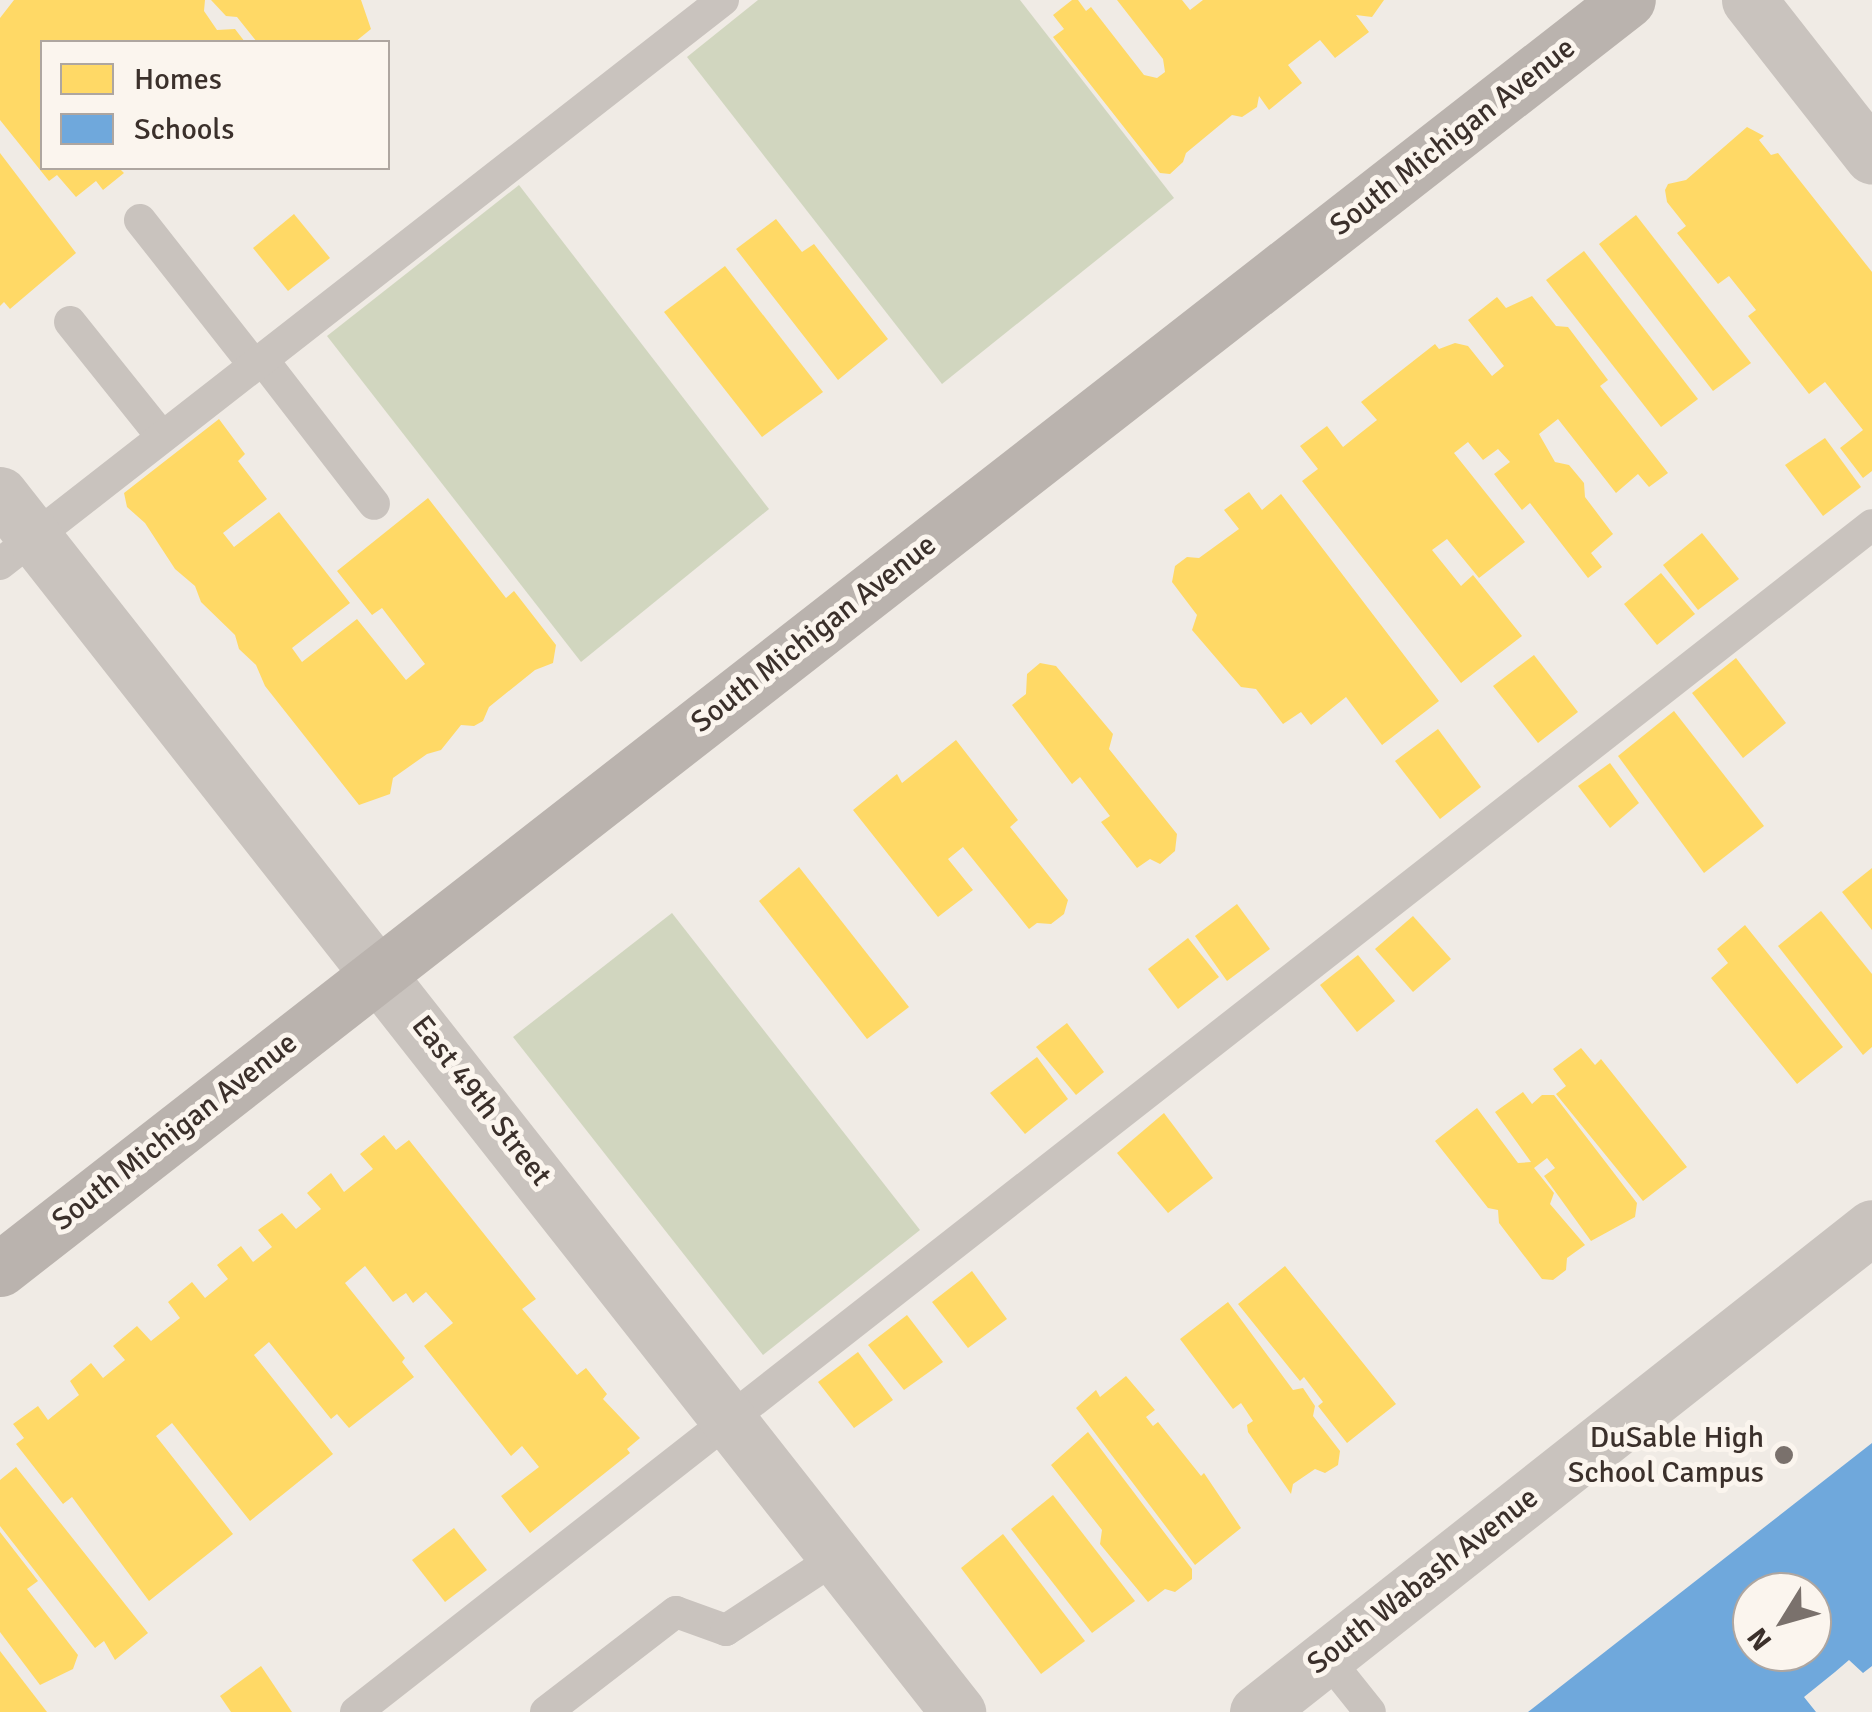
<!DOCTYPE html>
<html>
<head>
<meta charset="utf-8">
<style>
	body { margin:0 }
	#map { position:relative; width:1872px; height:1712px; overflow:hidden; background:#f0ebe5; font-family:Signika,sans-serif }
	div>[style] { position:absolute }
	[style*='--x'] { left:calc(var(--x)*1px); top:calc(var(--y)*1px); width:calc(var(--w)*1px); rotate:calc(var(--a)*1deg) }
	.green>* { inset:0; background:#d1d6bf }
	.homes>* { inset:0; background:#ffd966 }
	.schools>* { inset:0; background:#6fa8dc }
	.lane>* { height:32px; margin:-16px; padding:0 16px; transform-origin:16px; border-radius:16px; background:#c9c3be }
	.street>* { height:55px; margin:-27.5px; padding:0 27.5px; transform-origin:27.5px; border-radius:27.5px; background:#c9c3be }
	.secondary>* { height:55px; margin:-27.5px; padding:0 27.5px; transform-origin:27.5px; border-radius:27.5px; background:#bab3ae }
	.dots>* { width:28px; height:28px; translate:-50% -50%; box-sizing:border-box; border:5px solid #fbf5ee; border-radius:50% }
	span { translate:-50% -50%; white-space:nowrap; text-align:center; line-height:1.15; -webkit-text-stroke:10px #fbf5ee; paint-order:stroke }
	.street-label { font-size:30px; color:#3b302b }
	.poi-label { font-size:30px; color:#3b302b }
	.right { translate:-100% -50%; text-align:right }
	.legend { position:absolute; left:40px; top:40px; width:350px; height:130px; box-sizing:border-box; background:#fbf5ee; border:2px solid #aea6a0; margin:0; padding:12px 18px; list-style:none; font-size:30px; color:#3b302b }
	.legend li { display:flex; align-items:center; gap:20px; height:50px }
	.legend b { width:50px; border:2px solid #aea6a0 }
	.north { position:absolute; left:1732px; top:1572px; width:100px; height:100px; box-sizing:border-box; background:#fbf5ee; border:2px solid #aea6a0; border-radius:50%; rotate:233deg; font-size:28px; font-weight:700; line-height:40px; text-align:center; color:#3b302b }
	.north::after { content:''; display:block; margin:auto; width:35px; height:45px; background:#7a716c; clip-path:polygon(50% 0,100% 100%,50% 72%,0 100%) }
</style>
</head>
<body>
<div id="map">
	<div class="green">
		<i style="clip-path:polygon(758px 0,1020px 0,1174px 198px,942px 384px,687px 57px)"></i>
		<i style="clip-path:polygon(519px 185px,769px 509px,581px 662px,327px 336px)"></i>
		<i style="clip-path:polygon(672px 913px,920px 1230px,763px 1355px,513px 1037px)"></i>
	</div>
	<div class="homes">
		<i style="clip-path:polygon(14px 0,205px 0,204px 11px,217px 30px,235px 29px,245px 42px,42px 42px,42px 168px,119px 168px,124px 173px,103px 190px,96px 181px,76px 197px,57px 175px,49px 181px,0 120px,0 18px)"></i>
		<i style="clip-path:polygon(211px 0,361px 0,371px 29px,355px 42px,257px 42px,237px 17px,226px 16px)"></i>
		<i style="clip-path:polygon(1072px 0,1078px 0,1086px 11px,1091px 7px,1144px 75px,1157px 78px,1165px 72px,1163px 59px,1117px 0,1182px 0,1190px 10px,1203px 0,1384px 0,1372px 17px,1356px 15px,1369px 32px,1335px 58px,1320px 40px,1288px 65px,1302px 83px,1269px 110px,1259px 96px,1257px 107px,1242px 117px,1232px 115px,1186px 153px,1183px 162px,1170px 174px,1160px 173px,1053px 37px,1064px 29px,1053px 15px)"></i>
		<i style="clip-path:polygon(1747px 127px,1764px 136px,1759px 140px,1771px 155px,1778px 153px,1872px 272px,1872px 471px,1863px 478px,1840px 448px,1863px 430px,1825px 382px,1809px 394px,1748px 316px,1756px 310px,1729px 276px,1718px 284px,1677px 233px,1686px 226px,1667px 202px,1665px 190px,1668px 184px,1686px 180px)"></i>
		<i style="clip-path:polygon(0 153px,76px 253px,10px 309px,4px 302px,0 306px)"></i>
		<i style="clip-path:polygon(294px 214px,330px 258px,288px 291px,253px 248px)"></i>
		<i style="clip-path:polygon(1636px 215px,1751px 363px,1713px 391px,1599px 244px)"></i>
		<i style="clip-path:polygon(776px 219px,802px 252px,814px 244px,888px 339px,838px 380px,736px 249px)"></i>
		<i style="clip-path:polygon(1584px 251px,1698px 399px,1661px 427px,1546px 280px)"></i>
		<i style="clip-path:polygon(725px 266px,823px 392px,762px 437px,664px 312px)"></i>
		<i style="clip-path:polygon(1532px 296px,1556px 326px,1568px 327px,1608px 380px,1600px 386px,1668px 473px,1649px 487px,1638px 474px,1616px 493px,1558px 419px,1539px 434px,1555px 462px,1569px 465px,1584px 483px,1585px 497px,1613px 534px,1591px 553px,1602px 567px,1588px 578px,1530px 503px,1522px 510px,1494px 474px,1510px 462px,1498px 449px,1483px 460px,1468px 442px,1454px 453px,1525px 542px,1479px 578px,1447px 539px,1432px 550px,1461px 586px,1473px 575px,1522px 636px,1461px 683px,1302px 481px,1318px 469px,1300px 446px,1327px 426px,1343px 447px,1358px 435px,1377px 420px,1361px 402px,1435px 344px,1439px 349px,1455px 343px,1468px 346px,1492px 376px,1504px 366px,1468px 320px,1497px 297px,1506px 308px)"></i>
		<i style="clip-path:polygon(219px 419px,245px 454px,238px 461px,267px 499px,223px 533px,234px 547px,279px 512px,350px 603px,292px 648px,302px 662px,357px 619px,406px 680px,425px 664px,382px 608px,372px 615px,337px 571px,428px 498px,506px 598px,514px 591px,556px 645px,553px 663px,535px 670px,489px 707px,483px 721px,474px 726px,461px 725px,441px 750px,427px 754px,393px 778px,390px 794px,359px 805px,265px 686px,256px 665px,239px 649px,235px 635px,201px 602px,195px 586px,175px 569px,145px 523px,127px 507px,124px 493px)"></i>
		<i style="clip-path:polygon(1825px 438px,1861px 487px,1823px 516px,1785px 465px)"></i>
		<i style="clip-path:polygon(1249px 492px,1262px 510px,1281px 494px,1439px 701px,1382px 745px,1346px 697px,1311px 725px,1301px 712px,1283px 724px,1256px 689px,1241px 687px,1192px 630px,1197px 615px,1172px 582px,1175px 566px,1187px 557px,1199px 558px,1239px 529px,1224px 510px)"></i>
		<i style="clip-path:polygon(1702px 533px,1739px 579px,1698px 610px,1663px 565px)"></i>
		<i style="clip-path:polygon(1661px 573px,1695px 614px,1657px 645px,1624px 604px)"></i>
		<i style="clip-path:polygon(1534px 655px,1578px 712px,1538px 743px,1493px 686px)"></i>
		<i style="clip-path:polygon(1736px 658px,1786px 723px,1743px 758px,1692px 693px)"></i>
		<i style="clip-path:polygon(1040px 663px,1056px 666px,1113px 734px,1109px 749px,1177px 834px,1175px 851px,1160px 864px,1150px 859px,1137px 868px,1101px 822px,1110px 816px,1080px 777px,1072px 784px,1012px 705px,1026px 694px,1027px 674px)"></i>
		<i style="clip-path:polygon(1674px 711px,1764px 826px,1704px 873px,1618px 756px)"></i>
		<i style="clip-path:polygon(1438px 729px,1481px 787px,1440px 819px,1395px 761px)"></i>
		<i style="clip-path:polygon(956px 740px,1018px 820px,1010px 827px,1068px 900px,1064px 914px,1051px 924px,1037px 923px,1029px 929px,963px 847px,948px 859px,973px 890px,938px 917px,853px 810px,897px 774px,902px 783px)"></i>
		<i style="clip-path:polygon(1610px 763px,1639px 803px,1610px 828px,1578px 786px)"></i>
		<i style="clip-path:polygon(799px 867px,909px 1007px,867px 1039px,759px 901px)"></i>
		<i style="clip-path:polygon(1872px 868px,1872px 930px,1842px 892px)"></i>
		<i style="clip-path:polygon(1237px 904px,1270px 949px,1227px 981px,1195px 936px)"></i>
		<i style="clip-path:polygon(1821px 911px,1872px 974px,1872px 1047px,1863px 1055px,1778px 946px)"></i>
		<i style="clip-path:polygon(1413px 916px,1451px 959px,1413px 992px,1375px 949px)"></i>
		<i style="clip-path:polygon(1745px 925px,1843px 1047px,1797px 1084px,1711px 978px,1728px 963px,1717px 949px)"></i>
		<i style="clip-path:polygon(1188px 938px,1219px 977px,1178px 1009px,1148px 969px)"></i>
		<i style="clip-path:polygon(1358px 955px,1395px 1001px,1357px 1032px,1320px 985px)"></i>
		<i style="clip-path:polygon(1067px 1023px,1104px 1072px,1076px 1095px,1036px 1047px)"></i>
		<i style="clip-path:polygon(1581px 1048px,1595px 1065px,1601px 1059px,1687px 1167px,1643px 1201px,1556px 1094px,1566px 1086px,1553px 1069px)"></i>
		<i style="clip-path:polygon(1037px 1057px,1068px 1099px,1025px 1134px,990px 1093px)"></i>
		<i style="clip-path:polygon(1523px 1092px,1532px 1104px,1542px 1095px,1554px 1095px,1637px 1203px,1635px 1217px,1591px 1241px,1544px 1176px,1555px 1168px,1547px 1158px,1534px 1168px,1554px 1193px,1550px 1204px,1585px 1245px,1567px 1258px,1566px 1270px,1553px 1280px,1542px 1279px,1499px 1223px,1498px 1210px,1488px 1208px,1435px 1141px,1477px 1108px,1518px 1163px,1531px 1162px,1495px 1112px)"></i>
		<i style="clip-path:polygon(1164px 1113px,1213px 1178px,1168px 1213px,1117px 1153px)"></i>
		<i style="clip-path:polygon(384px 1135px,396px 1150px,409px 1140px,536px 1299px,522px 1309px,577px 1375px,586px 1368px,607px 1394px,603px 1399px,640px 1438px,627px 1449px,630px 1453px,530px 1533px,501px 1496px,539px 1467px,522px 1446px,511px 1456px,424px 1346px,453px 1323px,426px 1292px,413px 1303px,406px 1293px,393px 1302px,365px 1266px,345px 1283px,405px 1358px,402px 1362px,414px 1377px,349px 1428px,337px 1414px,331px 1419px,269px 1342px,254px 1355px,333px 1454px,250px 1521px,172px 1423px,156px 1436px,233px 1534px,149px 1601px,72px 1497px,63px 1504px,16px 1444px,24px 1438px,13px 1424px,38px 1406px,48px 1420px,79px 1395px,70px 1381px,91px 1363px,103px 1378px,125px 1360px,113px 1346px,137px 1326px,151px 1341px,180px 1318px,168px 1302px,192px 1282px,205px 1298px,228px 1279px,217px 1265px,241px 1246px,253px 1262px,272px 1247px,258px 1230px,282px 1213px,296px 1229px,321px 1209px,307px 1193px,331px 1173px,344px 1192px,373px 1169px,360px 1154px)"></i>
		<i style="clip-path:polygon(1285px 1266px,1396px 1404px,1347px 1443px,1318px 1406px,1323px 1402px,1304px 1377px,1300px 1381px,1238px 1304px)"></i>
		<i style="clip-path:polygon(972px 1271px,1007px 1319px,968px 1348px,932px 1302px)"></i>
		<i style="clip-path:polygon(1228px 1302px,1293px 1390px,1303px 1388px,1315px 1406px,1313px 1416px,1340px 1451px,1338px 1465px,1325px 1473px,1315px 1469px,1293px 1484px,1291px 1494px,1248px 1432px,1247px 1425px,1253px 1421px,1241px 1403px,1233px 1409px,1180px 1339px)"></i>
		<i style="clip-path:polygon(907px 1315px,943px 1362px,904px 1390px,868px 1345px)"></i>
		<i style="clip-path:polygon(858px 1352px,893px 1400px,854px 1428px,818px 1382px)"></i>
		<i style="clip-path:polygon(1126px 1376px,1155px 1410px,1146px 1417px,1153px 1426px,1158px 1422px,1201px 1476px,1204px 1473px,1241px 1528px,1195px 1565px,1076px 1408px,1096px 1390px,1100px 1397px)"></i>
		<i style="clip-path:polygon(1088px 1432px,1192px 1569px,1192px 1579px,1175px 1592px,1165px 1589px,1148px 1602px,1100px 1544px,1102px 1530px,1051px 1465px)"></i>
		<i style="clip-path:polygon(16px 1467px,148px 1633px,115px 1660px,104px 1641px,95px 1648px,0 1526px,0 1480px)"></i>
		<i style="clip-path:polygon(1053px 1495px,1135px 1601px,1092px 1633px,1011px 1529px)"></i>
		<i style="clip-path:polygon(454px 1528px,487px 1570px,445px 1602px,412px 1560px)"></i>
		<i style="clip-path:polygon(0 1532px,38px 1581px,27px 1589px,78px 1655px,73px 1669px,40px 1685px,0 1632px)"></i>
		<i style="clip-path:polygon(1003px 1534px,1085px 1641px,1041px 1674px,961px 1568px)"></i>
		<i style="clip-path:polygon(0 1651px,47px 1712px,0 1712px)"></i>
		<i style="clip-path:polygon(261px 1666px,292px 1712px,231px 1712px,220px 1696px)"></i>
	</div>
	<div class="schools">
		<i style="clip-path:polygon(evenodd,1872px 1443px,1872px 1666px,1863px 1673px,1849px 1660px,1835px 1672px,1804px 1697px,1816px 1712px,1528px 1712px,1872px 1443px,1752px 1592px,1812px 1592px,1812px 1652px,1752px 1652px,1752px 1592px)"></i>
	</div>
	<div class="lane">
		<i style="--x:140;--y:220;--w:184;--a:51.8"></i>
		<i style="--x:70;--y:322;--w:147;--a:51.3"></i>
		<i style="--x:262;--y:359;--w:183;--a:52.3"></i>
		<i style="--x:0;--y:564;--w:917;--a:-37.96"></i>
		<i style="--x:1326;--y:1657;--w:70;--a:51.3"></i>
		<i style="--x:356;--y:1712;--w:1925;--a:-38.06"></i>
		<i style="--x:546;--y:1712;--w:164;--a:-37.6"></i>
		<i style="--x:676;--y:1612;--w:53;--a:19.8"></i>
		<i style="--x:726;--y:1630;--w:133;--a:-33.3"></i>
	</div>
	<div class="street">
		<i style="--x:1749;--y:0;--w:199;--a:51.9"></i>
		<i style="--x:0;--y:494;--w:1550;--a:51.81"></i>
		<i style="--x:1257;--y:1712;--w:783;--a:-38.26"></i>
	</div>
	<div class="secondary">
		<i style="--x:0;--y:1269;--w:2064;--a:-37.94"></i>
	</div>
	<div class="dots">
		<i style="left:1784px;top:1455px;background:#7a716c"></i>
	</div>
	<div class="street-label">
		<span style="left:1453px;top:137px;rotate:-38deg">South Michigan Avenue</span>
		<span style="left:814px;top:634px;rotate:-38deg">South Michigan Avenue</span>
		<span style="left:481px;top:1101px;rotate:52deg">East 49th Street</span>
		<span style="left:175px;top:1132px;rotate:-38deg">South Michigan Avenue</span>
		<span style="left:1423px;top:1581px;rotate:-38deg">South Wabash Avenue</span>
	</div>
	<div class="poi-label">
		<span class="right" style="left:1764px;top:1455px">DuSable High<br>School Campus</span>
	</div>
	<ul class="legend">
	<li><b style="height:28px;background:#ffd966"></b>Homes</li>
	<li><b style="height:28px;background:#6fa8dc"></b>Schools</li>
	</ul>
	<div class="north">N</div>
</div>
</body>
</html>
